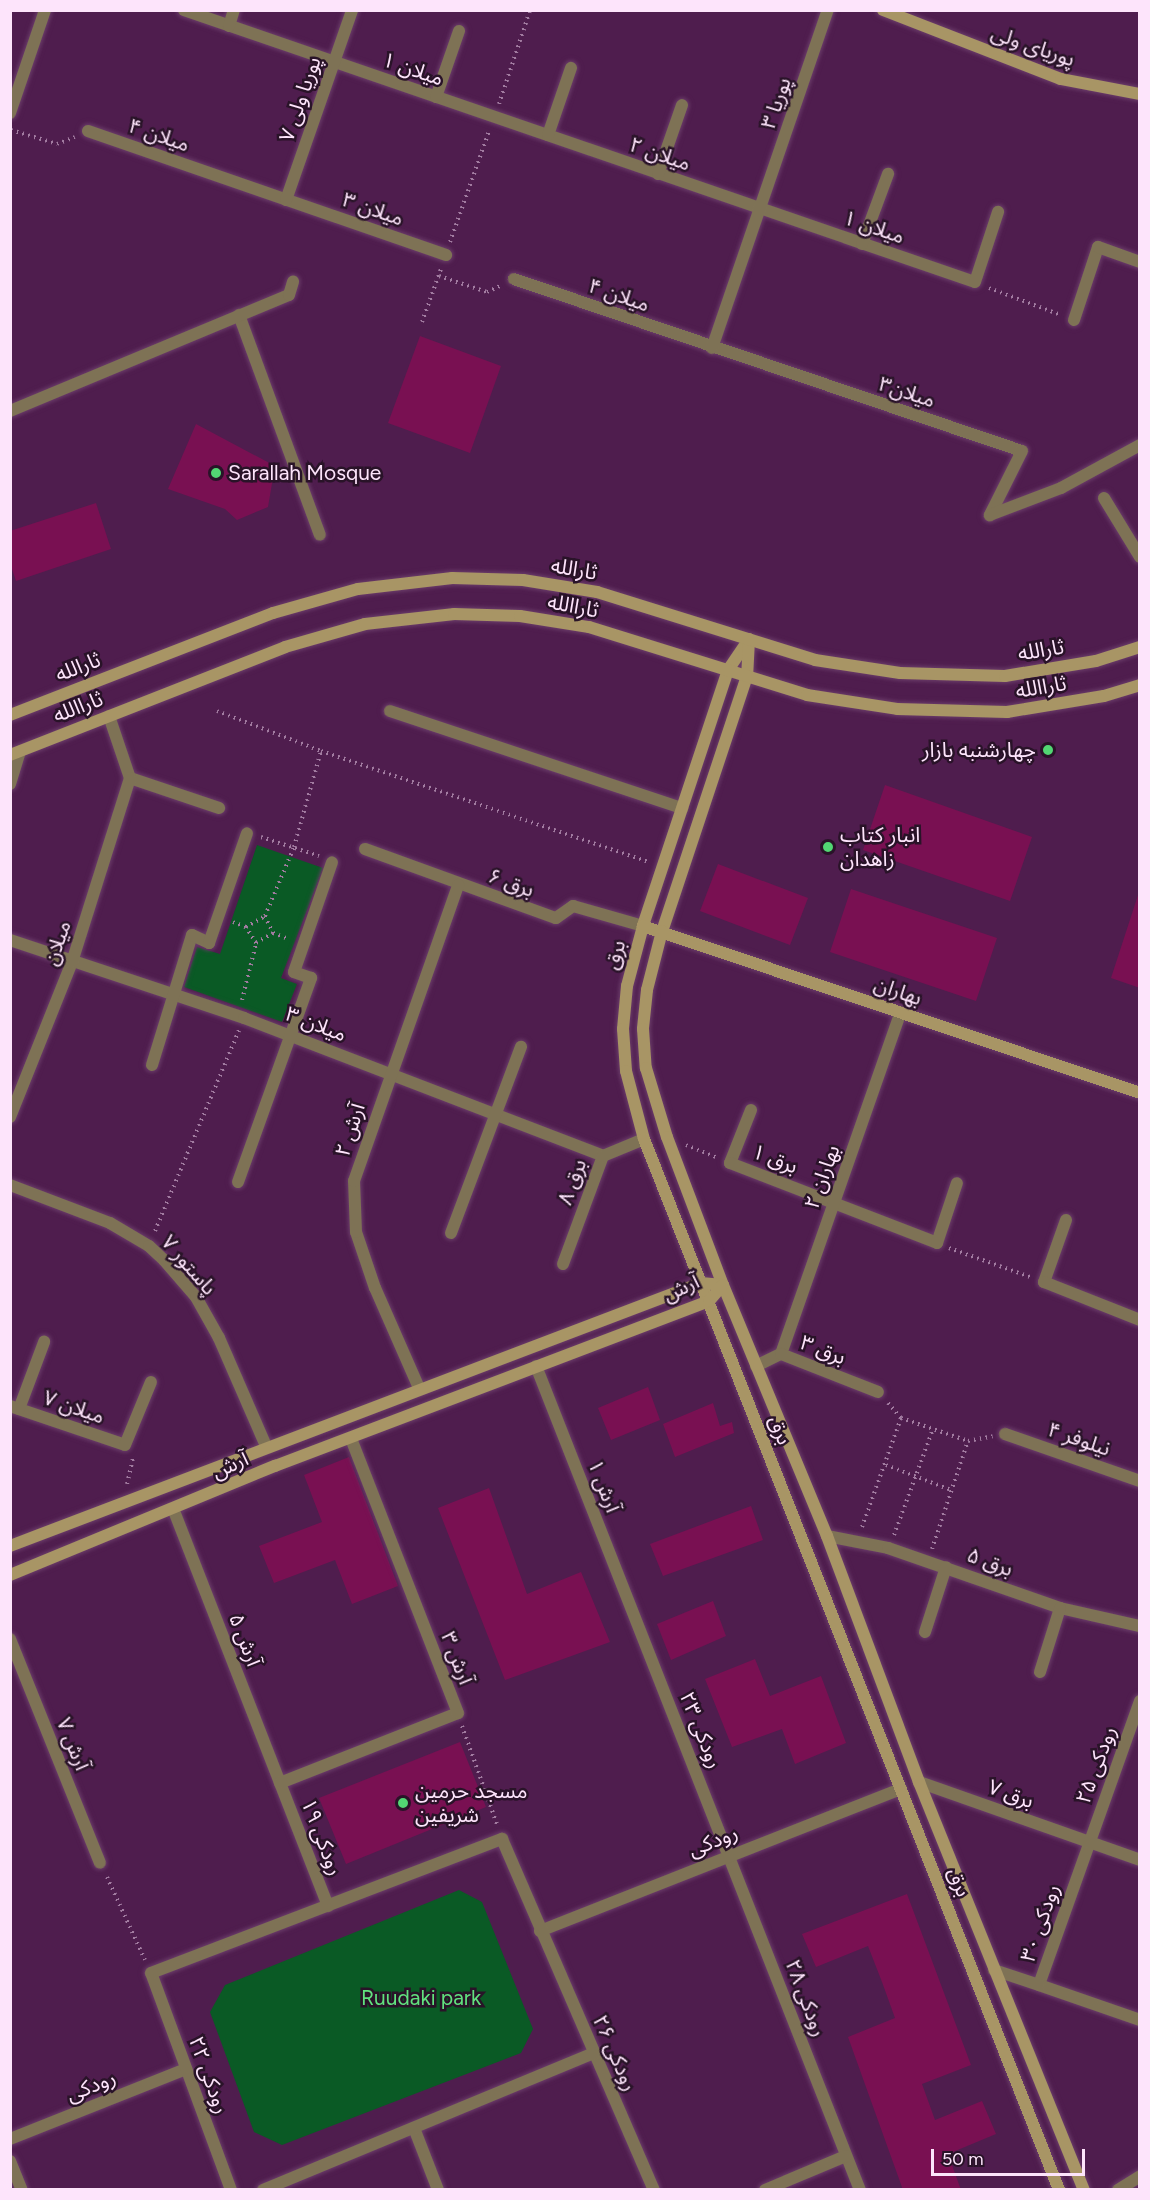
<!DOCTYPE html>
<html>
<head>
<meta charset="utf-8">
<style>
	body { margin:0 }
	#map { position:relative; width:1150px; height:2200px; overflow:hidden; background:#4f1d4e; font-family:Figtree,"Noto Sans Arabic",sans-serif }
	div>[style] { position:absolute }
	[style*='--x'] { left:calc(var(--x)*1px); top:calc(var(--y)*1px); width:calc(var(--w)*1px); rotate:calc(var(--a)*1deg) }
	.green>* { inset:0; background:#0a5a25 }
	.building>* { inset:0; background:#791052 }
	.path>* { height:4px; margin-top:-2px; transform-origin:0; background:repeating-linear-gradient(90deg,#a27ca1 0 1.5px,transparent 0 6px) }
	.roads { filter:drop-shadow(0 0 2px #6b3d6a) drop-shadow(0 0 2px #6b3d6a) }
	.street>* { height:12px; margin:-6px; padding:0 6px; transform-origin:6px; border-radius:6px; background:#7e7255 }
	.secondary>* { height:12px; margin:-6px; padding:0 6px; transform-origin:6px; border-radius:6px; background:#a89565 }
	.dots>* { width:16px; height:16px; translate:-50% -50%; box-sizing:border-box; border:3px solid #291328; border-radius:50% }
	span { translate:-50% -50%; white-space:nowrap; text-align:center; line-height:1.15; -webkit-text-stroke:5px #291328; paint-order:stroke }
	.street-label { font-size:21px; color:#fde4fb }
	.poi-label { font-size:21px; color:#fde4fb }
	.left { translate:0 -50%; text-align:left }
	.right { translate:-100% -50%; text-align:right }
	.park-label { font-size:21px; color:#61e37f }
	.frame { position:absolute; inset:0; border:12px solid #fde4fb; pointer-events:none }
	.scale { position:absolute; left:931px; top:2149px; width:154px; height:27px; box-sizing:border-box; border:3px solid #fde4fb; border-top:0; padding-left:8px; font-size:18px; line-height:21px; white-space:nowrap; color:#fde4fb; -webkit-text-stroke:4px #291328; paint-order:stroke }
</style>
</head>
<body>
<div id="map">
	<div class="green">
		<i style="clip-path:polygon(257px 845px,323px 868px,281px 978px,297px 984px,282px 1022px,184px 987px,197px 947px,220px 954px)"></i>
		<i style="clip-path:polygon(459px 1890px,482px 1902px,533px 2029px,521px 2053px,282px 2145px,254px 2132px,210px 2012px,225px 1985px)"></i>
	</div>
	<div class="building">
		<i style="clip-path:polygon(420px 336px,501px 366px,470px 453px,388px 423px)"></i>
		<i style="clip-path:polygon(196px 424px,275px 466px,268px 507px,237px 520px,225px 509px,168px 489px)"></i>
		<i style="clip-path:polygon(96px 503px,111px 549px,16px 581px,10px 563px,10px 531px)"></i>
		<i style="clip-path:polygon(885px 785px,1032px 837px,1010px 901px,863px 850px)"></i>
		<i style="clip-path:polygon(718px 864px,808px 898px,790px 945px,700px 911px)"></i>
		<i style="clip-path:polygon(851px 889px,997px 938px,976px 1001px,830px 952px)"></i>
		<i style="clip-path:polygon(1139px 892px,1140px 892px,1140px 988px,1111px 978px)"></i>
		<i style="clip-path:polygon(648px 1387px,660px 1420px,611px 1440px,598px 1408px)"></i>
		<i style="clip-path:polygon(713px 1403px,720px 1426px,732px 1422px,734px 1433px,675px 1457px,663px 1424px)"></i>
		<i style="clip-path:polygon(349px 1457px,398px 1586px,352px 1604px,335px 1560px,274px 1583px,259px 1546px,322px 1522px,304px 1475px)"></i>
		<i style="clip-path:polygon(489px 1488px,527px 1594px,581px 1572px,610px 1642px,505px 1680px,438px 1508px)"></i>
		<i style="clip-path:polygon(751px 1506px,763px 1540px,663px 1576px,650px 1544px)"></i>
		<i style="clip-path:polygon(713px 1601px,726px 1636px,671px 1660px,657px 1624px)"></i>
		<i style="clip-path:polygon(755px 1659px,770px 1696px,821px 1676px,846px 1743px,795px 1764px,782px 1729px,732px 1747px,705px 1679px)"></i>
		<i style="clip-path:polygon(460px 1742px,486px 1807px,346px 1864px,319px 1798px)"></i>
		<i style="clip-path:polygon(907px 1894px,971px 2065px,922px 2084px,935px 2120px,982px 2101px,996px 2134px,948px 2154px,961px 2190px,903px 2190px,848px 2037px,895px 2018px,882px 1982px,868px 1946px,816px 1967px,802px 1934px)"></i>
	</div>
	<div class="path">
		<i style="--x:499;--y:104;--w:99;--a:-71.7"></i>
		<i style="--x:11;--y:130;--w:48;--a:16.9"></i>
		<i style="--x:57;--y:144;--w:19;--a:-21"></i>
		<i style="--x:450;--y:242;--w:118;--a:-70.6"></i>
		<i style="--x:439;--y:276;--w:51;--a:18.4"></i>
		<i style="--x:487;--y:292;--w:14;--a:-25"></i>
		<i style="--x:989;--y:288;--w:77;--a:20.6"></i>
		<i style="--x:422;--y:322;--w:56;--a:-70.3"></i>
		<i style="--x:217;--y:711;--w:111;--a:21"></i>
		<i style="--x:321;--y:751;--w:345;--a:18.7"></i>
		<i style="--x:261;--y:837;--w:61;--a:18.1"></i>
		<i style="--x:265;--y:916;--w:19;--a:65"></i>
		<i style="--x:273;--y:933;--w:20;--a:150"></i>
		<i style="--x:256;--y:943;--w:19;--a:-122"></i>
		<i style="--x:246;--y:927;--w:22;--a:-30"></i>
		<i style="--x:265;--y:916;--w:75;--a:-67.2"></i>
		<i style="--x:294;--y:847;--w:100;--a:-74.3"></i>
		<i style="--x:233;--y:922;--w:14;--a:21"></i>
		<i style="--x:273;--y:933;--w:17;--a:21"></i>
		<i style="--x:242;--y:1000;--w:58;--a:-76"></i>
		<i style="--x:686;--y:1145;--w:32;--a:22"></i>
		<i style="--x:155;--y:1231;--w:218;--a:-67.3"></i>
		<i style="--x:949;--y:1248;--w:86;--a:19.7"></i>
		<i style="--x:888;--y:1403;--w:20;--a:49"></i>
		<i style="--x:901;--y:1418;--w:71;--a:18.9"></i>
		<i style="--x:968;--y:1441;--w:25;--a:-11"></i>
		<i style="--x:886;--y:1465;--w:70;--a:21"></i>
		<i style="--x:127;--y:1484;--w:27;--a:-77"></i>
		<i style="--x:862;--y:1527;--w:116;--a:-70.3"></i>
		<i style="--x:894;--y:1535;--w:113;--a:-69.8"></i>
		<i style="--x:932;--y:1549;--w:114;--a:-71.6"></i>
		<i style="--x:462;--y:1726;--w:107;--a:70.4"></i>
		<i style="--x:107;--y:1877;--w:91;--a:65.4"></i>
	</div>
	<div class="roads">
		<div class="street">
			<i style="--x:184;--y:10;--w:836;--a:18.98"></i>
			<i style="--x:975;--y:282;--w:74;--a:-71.8"></i>
			<i style="--x:229;--y:26;--w:17;--a:-73"></i>
			<i style="--x:436;--y:97;--w:70;--a:-70.8"></i>
			<i style="--x:10;--y:113;--w:109;--a:-71.2"></i>
			<i style="--x:88;--y:131;--w:379;--a:19.1"></i>
			<i style="--x:548;--y:135;--w:71;--a:-71.1"></i>
			<i style="--x:658;--y:174;--w:73;--a:-70.8"></i>
			<i style="--x:286;--y:200;--w:201;--a:-70.8"></i>
			<i style="--x:862;--y:244;--w:75;--a:-69.6"></i>
			<i style="--x:514;--y:279;--w:536;--a:18.71"></i>
			<i style="--x:1022;--y:451;--w:72;--a:116.6"></i>
			<i style="--x:239;--y:315;--w:234;--a:69.8"></i>
			<i style="--x:1074;--y:320;--w:77;--a:-71.8"></i>
			<i style="--x:1098;--y:247;--w:45;--a:19.7"></i>
			<i style="--x:712;--y:348;--w:357;--a:-71.1"></i>
			<i style="--x:10;--y:411;--w:302;--a:-22.6"></i>
			<i style="--x:289;--y:295;--w:14;--a:-73"></i>
			<i style="--x:1104;--y:498;--w:69;--a:58.6"></i>
			<i style="--x:990;--y:515;--w:76;--a:-20.8"></i>
			<i style="--x:1061;--y:488;--w:90;--a:-28.6"></i>
			<i style="--x:390;--y:711;--w:308;--a:18.4"></i>
			<i style="--x:109;--y:716;--w:65;--a:71.3"></i>
			<i style="--x:130;--y:778;--w:94;--a:18.6"></i>
			<i style="--x:10;--y:784;--w:34;--a:-73"></i>
			<i style="--x:365;--y:849;--w:203;--a:19.9"></i>
			<i style="--x:556;--y:918;--w:21;--a:-35"></i>
			<i style="--x:573;--y:906;--w:73;--a:15.9"></i>
			<i style="--x:10;--y:940;--w:247;--a:18.4"></i>
			<i style="--x:244;--y:1018;--w:385;--a:21"></i>
			<i style="--x:152;--y:1065;--w:136;--a:-72.9"></i>
			<i style="--x:192;--y:935;--w:19;--a:25"></i>
			<i style="--x:209;--y:943;--w:116;--a:-70.9"></i>
			<i style="--x:751;--y:1110;--w:57;--a:111.6"></i>
			<i style="--x:730;--y:1163;--w:222;--a:21.1"></i>
			<i style="--x:937;--y:1243;--w:63;--a:-71.6"></i>
			<i style="--x:10;--y:1117;--w:167;--a:-68.2"></i>
			<i style="--x:72;--y:962;--w:193;--a:-72.5"></i>
			<i style="--x:238;--y:1182;--w:217;--a:-70.3"></i>
			<i style="--x:311;--y:978;--w:18;--a:-161"></i>
			<i style="--x:294;--y:972;--w:116;--a:-70.9"></i>
			<i style="--x:10;--y:1185;--w:107;--a:20.8"></i>
			<i style="--x:110;--y:1223;--w:45;--a:30.5"></i>
			<i style="--x:149;--y:1246;--w:21;--a:43"></i>
			<i style="--x:164;--y:1260;--w:49;--a:49.1"></i>
			<i style="--x:196;--y:1297;--w:47;--a:60.7"></i>
			<i style="--x:219;--y:1338;--w:118;--a:66.5"></i>
			<i style="--x:1066;--y:1220;--w:66;--a:109.5"></i>
			<i style="--x:1044;--y:1282;--w:103;--a:21.6"></i>
			<i style="--x:451;--y:1233;--w:199;--a:-69.4"></i>
			<i style="--x:563;--y:1264;--w:115;--a:-69.7"></i>
			<i style="--x:603;--y:1156;--w:44;--a:-22.5"></i>
			<i style="--x:781;--y:1354;--w:362;--a:-70.7"></i>
			<i style="--x:536;--y:1366;--w:885;--a:68.54"></i>
			<i style="--x:756;--y:1366;--w:28;--a:-26"></i>
			<i style="--x:781;--y:1354;--w:104;--a:21.4"></i>
			<i style="--x:419;--y:1388;--w:109;--a:-113.7"></i>
			<i style="--x:375;--y:1288;--w:59;--a:-108.7"></i>
			<i style="--x:356;--y:1232;--w:51;--a:-92.2"></i>
			<i style="--x:354;--y:1181;--w:314;--a:-70.6"></i>
			<i style="--x:10;--y:1406;--w:121;--a:18.7"></i>
			<i style="--x:125;--y:1445;--w:68;--a:-67.6"></i>
			<i style="--x:19;--y:1409;--w:72;--a:-69.5"></i>
			<i style="--x:1005;--y:1434;--w:143;--a:19.2"></i>
			<i style="--x:174;--y:1511;--w:424;--a:68.7"></i>
			<i style="--x:827;--y:1536;--w:62;--a:11.1"></i>
			<i style="--x:888;--y:1548;--w:182;--a:19.2"></i>
			<i style="--x:1060;--y:1608;--w:82;--a:12.7"></i>
			<i style="--x:925;--y:1632;--w:68;--a:-72.1"></i>
			<i style="--x:10;--y:1639;--w:241;--a:68.1"></i>
			<i style="--x:1040;--y:1672;--w:67;--a:-72.6"></i>
			<i style="--x:1140;--y:1701;--w:301;--a:109.6"></i>
			<i style="--x:1039;--y:1985;--w:107;--a:19.1"></i>
			<i style="--x:919;--y:1782;--w:234;--a:19.4"></i>
			<i style="--x:280;--y:1783;--w:191;--a:-21.5"></i>
			<i style="--x:458;--y:1713;--w:294;--a:-111.3"></i>
			<i style="--x:540;--y:1931;--w:388;--a:-21.5"></i>
			<i style="--x:994;--y:1970;--w:47;--a:18.4"></i>
			<i style="--x:414;--y:2128;--w:66;--a:68.8"></i>
			<i style="--x:10;--y:2139;--w:189;--a:-21.7"></i>
			<i style="--x:10;--y:2161;--w:31;--a:68"></i>
			<i style="--x:231;--y:2190;--w:231;--a:-110.2"></i>
			<i style="--x:151;--y:1973;--w:376;--a:-20.9"></i>
			<i style="--x:502;--y:1839;--w:382;--a:66.6"></i>
			<i style="--x:263;--y:2190;--w:358;--a:-22.5"></i>
			<i style="--x:765;--y:2190;--w:88;--a:-22.8"></i>
			<i style="--x:1118;--y:2190;--w:26;--a:-32"></i>
		</div>
		<div class="secondary">
			<i style="--x:883;--y:10;--w:191;--a:21.2"></i>
			<i style="--x:1061;--y:79;--w:80;--a:10.8"></i>
			<i style="--x:749;--y:639;--w:37;--a:124"></i>
			<i style="--x:728;--y:670;--w:270;--a:108.4"></i>
			<i style="--x:643;--y:926;--w:62;--a:104.9"></i>
			<i style="--x:627;--y:986;--w:43;--a:95.3"></i>
			<i style="--x:623;--y:1029;--w:42;--a:85.9"></i>
			<i style="--x:626;--y:1071;--w:70;--a:75.2"></i>
			<i style="--x:644;--y:1139;--w:1130;--a:68.45"></i>
			<i style="--x:749;--y:640;--w:36;--a:93"></i>
			<i style="--x:747;--y:676;--w:269;--a:108.4"></i>
			<i style="--x:662;--y:931;--w:61;--a:104.3"></i>
			<i style="--x:647;--y:990;--w:39;--a:96"></i>
			<i style="--x:643;--y:1029;--w:39;--a:86"></i>
			<i style="--x:646;--y:1068;--w:72;--a:73.1"></i>
			<i style="--x:667;--y:1137;--w:158;--a:69.3"></i>
			<i style="--x:723;--y:1285;--w:272;--a:67.5"></i>
			<i style="--x:827;--y:1536;--w:263;--a:69.5"></i>
			<i style="--x:919;--y:1782;--w:440;--a:68"></i>
			<i style="--x:10;--y:715;--w:282;--a:-21.2"></i>
			<i style="--x:273;--y:613;--w:88;--a:-15.8"></i>
			<i style="--x:358;--y:589;--w:95;--a:-6.7"></i>
			<i style="--x:452;--y:578;--w:71;--a:1.6"></i>
			<i style="--x:523;--y:580;--w:75;--a:9.2"></i>
			<i style="--x:597;--y:592;--w:228;--a:17.3"></i>
			<i style="--x:815;--y:660;--w:86;--a:8.7"></i>
			<i style="--x:900;--y:673;--w:105;--a:1.6"></i>
			<i style="--x:1005;--y:676;--w:92;--a:-9.4"></i>
			<i style="--x:1096;--y:661;--w:46;--a:-17.7"></i>
			<i style="--x:10;--y:755;--w:295;--a:-21.4"></i>
			<i style="--x:285;--y:647;--w:83;--a:-16"></i>
			<i style="--x:365;--y:624;--w:90;--a:-6.4"></i>
			<i style="--x:454;--y:614;--w:66;--a:1.7"></i>
			<i style="--x:520;--y:616;--w:70;--a:9.1"></i>
			<i style="--x:589;--y:627;--w:228;--a:17.3"></i>
			<i style="--x:807;--y:695;--w:91;--a:8.8"></i>
			<i style="--x:897;--y:709;--w:110;--a:1.6"></i>
			<i style="--x:1007;--y:712;--w:98;--a:-9.4"></i>
			<i style="--x:1104;--y:696;--w:38;--a:-17"></i>
			<i style="--x:643;--y:926;--w:524;--a:18.57"></i>
			<i style="--x:10;--y:1546;--w:739;--a:-20.84"></i>
			<i style="--x:701;--y:1283;--w:22;--a:5"></i>
			<i style="--x:10;--y:1575;--w:287;--a:-22.4"></i>
			<i style="--x:275;--y:1466;--w:464;--a:-20.8"></i>
			<i style="--x:709;--y:1301;--w:21;--a:-49"></i>
		</div>
	</div>
	<div class="dots">
		<i style="left:216px;top:473px;background:#52d673"></i>
		<i style="left:1048px;top:750px;background:#52d673"></i>
		<i style="left:828px;top:847px;background:#52d673"></i>
		<i style="left:403px;top:1803px;background:#52d673"></i>
	</div>
	<div class="street-label">
		<span style="left:1033px;top:46px;rotate:19deg">پوریای ولی</span>
		<span style="left:413px;top:69px;rotate:19deg">میلان ۱</span>
		<span style="left:300px;top:99px;rotate:-71deg">پوریا ولی ۷</span>
		<span style="left:776px;top:103px;rotate:-71deg">پوریا ۳</span>
		<span style="left:159px;top:135px;rotate:19deg">میلان ۴</span>
		<span style="left:660px;top:154px;rotate:19deg">میلان ۲</span>
		<span style="left:373px;top:209px;rotate:19deg">میلان ۳</span>
		<span style="left:874px;top:227px;rotate:19deg">میلان ۱</span>
		<span style="left:619px;top:295px;rotate:19deg">میلان ۴</span>
		<span style="left:907px;top:392px;rotate:18deg">میلان۳</span>
		<span style="left:574px;top:569px;rotate:10deg">ثارالله</span>
		<span style="left:573px;top:606px;rotate:11deg">ثاراالله</span>
		<span style="left:1041px;top:650px;rotate:-9deg">ثارالله</span>
		<span style="left:78px;top:667px;rotate:-21deg">ثارالله</span>
		<span style="left:1041px;top:687px;rotate:-9deg">ثاراالله</span>
		<span style="left:78px;top:707px;rotate:-21deg">ثاراالله</span>
		<span style="left:511px;top:883px;rotate:19deg">برق ۶</span>
		<span style="left:57px;top:943px;rotate:-71deg">میلان</span>
		<span style="left:615px;top:955px;rotate:-75deg">برق</span>
		<span style="left:898px;top:991px;rotate:19deg">بهاران</span>
		<span style="left:316px;top:1024px;rotate:21deg">میلان ۳</span>
		<span style="left:350px;top:1130px;rotate:-72deg">آرش ۲</span>
		<span style="left:775px;top:1159px;rotate:21deg">برق ۱</span>
		<span style="left:822px;top:1177px;rotate:-70deg">بهاران ۲</span>
		<span style="left:572px;top:1182px;rotate:-70deg">برق ۸</span>
		<span style="left:189px;top:1265px;rotate:49deg">پاستور ۷</span>
		<span style="left:681px;top:1288px;rotate:-25deg">آرش</span>
		<span style="left:823px;top:1350px;rotate:21deg">برق ۳</span>
		<span style="left:74px;top:1407px;rotate:19deg">میلان ۷</span>
		<span style="left:780px;top:1430px;rotate:68deg">برق</span>
		<span style="left:1079px;top:1439px;rotate:19deg">نیلوفر ۴</span>
		<span style="left:230px;top:1465px;rotate:-24deg">آرش</span>
		<span style="left:604px;top:1486px;rotate:69deg">آرش ۱</span>
		<span style="left:990px;top:1562px;rotate:20deg">برق ۵</span>
		<span style="left:245px;top:1640px;rotate:69deg">آرش ۵</span>
		<span style="left:457px;top:1658px;rotate:69deg">آرش ۳</span>
		<span style="left:701px;top:1730px;rotate:68deg">رودکی ۲۳</span>
		<span style="left:73px;top:1744px;rotate:68deg">آرش ۷</span>
		<span style="left:1096px;top:1765px;rotate:-70deg">رودکی ۲۵</span>
		<span style="left:1011px;top:1794px;rotate:20deg">برق ۷</span>
		<span style="left:322px;top:1837px;rotate:69deg">رودکی ۱۹</span>
		<span style="left:713px;top:1841px;rotate:-22deg">رودکی</span>
		<span style="left:959px;top:1882px;rotate:68deg">برق</span>
		<span style="left:1040px;top:1923px;rotate:-71deg">رودکی ۳۰</span>
		<span style="left:806px;top:1998px;rotate:69deg">رودکی ۲۸</span>
		<span style="left:615px;top:2053px;rotate:66deg">رودکی ۲۶</span>
		<span style="left:209px;top:2075px;rotate:70deg">رودکی ۲۲</span>
		<span style="left:91px;top:2086px;rotate:-22deg">رودکی</span>
	</div>
	<div class="poi-label">
		<span class="left" style="left:228px;top:473px">Sarallah Mosque</span>
		<span class="right" style="left:1036px;top:750px">چهارشنبه بازار</span>
		<span class="left" style="left:840px;top:847px">انبار کتاب<br>زاهدان</span>
		<span class="left" style="left:415px;top:1803px">مسجد حرمین<br>شریفین</span>
	</div>
	<div class="park-label">
		<span style="left:421px;top:1998px">Ruudaki park</span>
	</div>
	<div class="frame"></div>
	<div class="scale">50 m</div>
</div>
</body>
</html>
